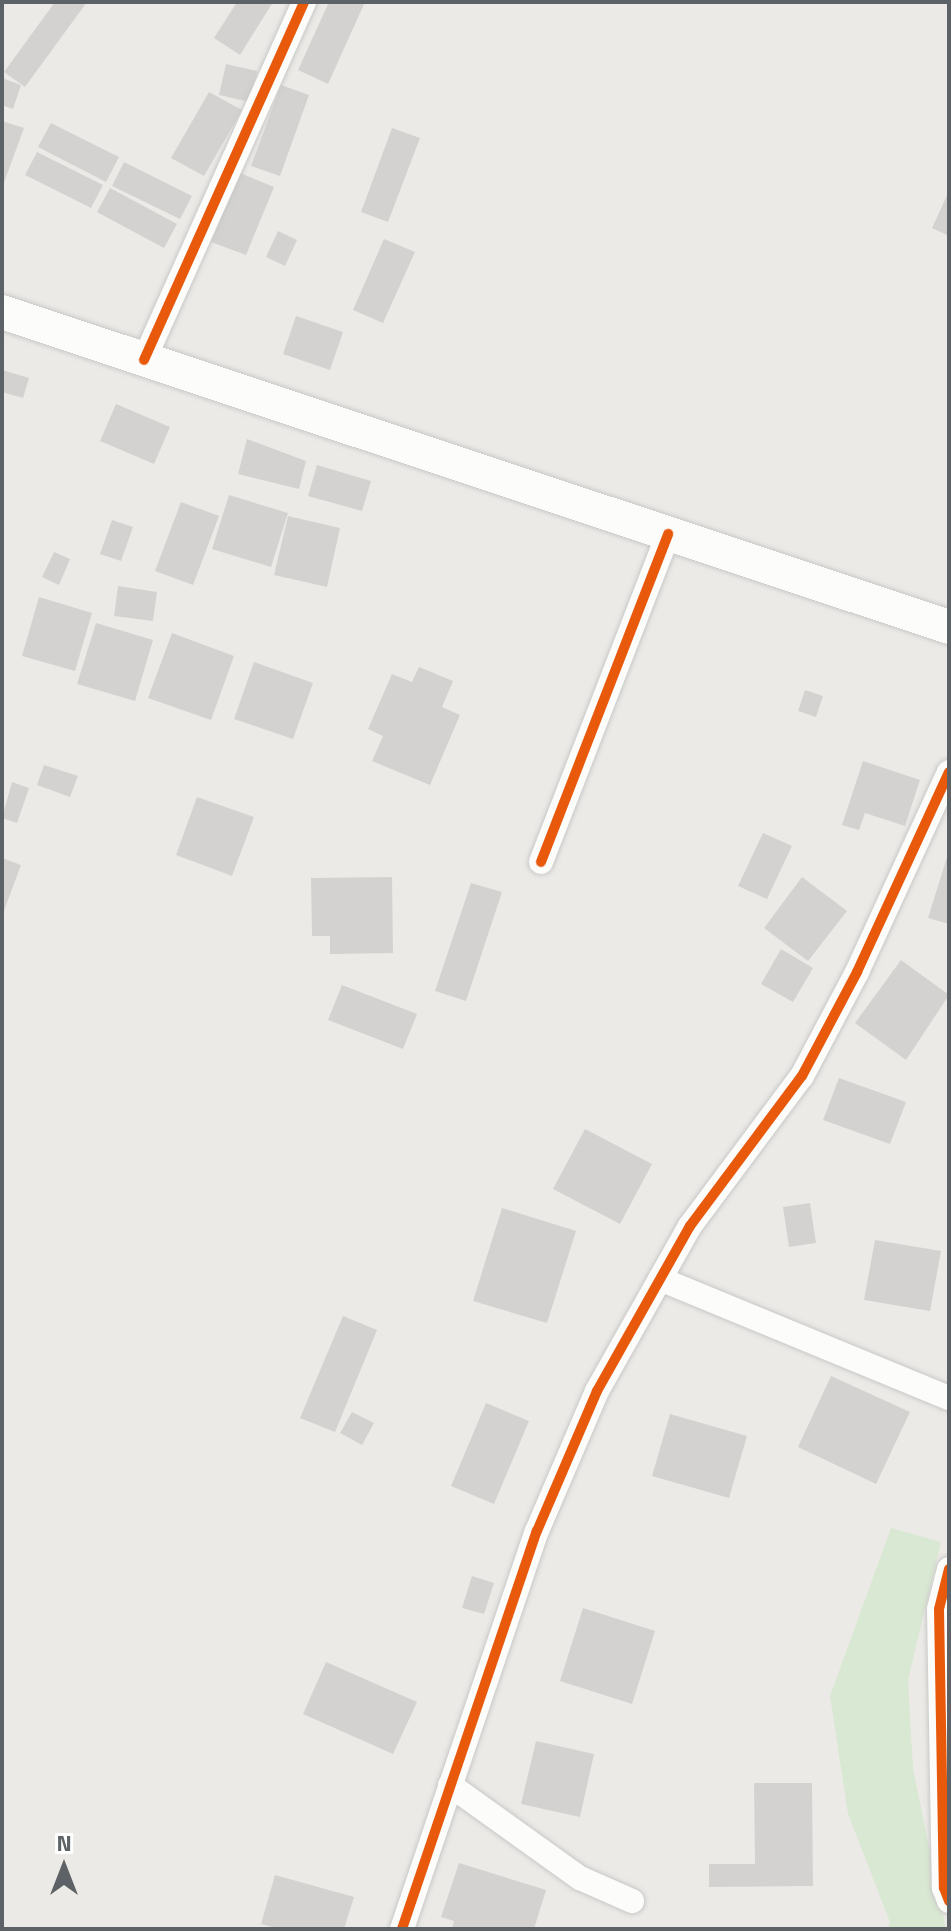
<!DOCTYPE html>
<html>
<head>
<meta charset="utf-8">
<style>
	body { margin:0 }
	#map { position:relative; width:951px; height:1931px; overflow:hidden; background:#eceae7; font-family:"Titillium Web",sans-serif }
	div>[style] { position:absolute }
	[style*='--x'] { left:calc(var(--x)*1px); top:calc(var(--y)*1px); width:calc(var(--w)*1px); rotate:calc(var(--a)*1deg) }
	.green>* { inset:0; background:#d9e8d2 }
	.building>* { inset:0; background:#d4d2d1 }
	.roads { filter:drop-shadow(0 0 2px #c8c8c8) drop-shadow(0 0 2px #c8c8c8) }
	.minor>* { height:24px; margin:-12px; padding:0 12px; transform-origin:12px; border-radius:12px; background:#fcfcfb }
	.secondary>* { height:34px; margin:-17px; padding:0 17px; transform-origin:17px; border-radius:17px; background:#fcfcfb }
	.cycleway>* { height:10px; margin:-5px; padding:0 5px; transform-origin:5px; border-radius:5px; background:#e8590c }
	span { translate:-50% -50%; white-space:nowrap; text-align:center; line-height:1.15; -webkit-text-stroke:8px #fff; paint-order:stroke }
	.frame { position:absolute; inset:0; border:4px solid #5c6265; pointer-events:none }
	.north { position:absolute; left:24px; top:1827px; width:80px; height:80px; -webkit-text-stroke:6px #fff; paint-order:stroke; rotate:0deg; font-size:22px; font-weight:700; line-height:32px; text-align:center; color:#5c6265 }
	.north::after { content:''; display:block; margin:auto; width:28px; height:36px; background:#5c6265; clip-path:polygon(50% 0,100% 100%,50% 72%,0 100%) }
</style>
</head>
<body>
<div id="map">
	<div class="green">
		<i style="clip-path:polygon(891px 1528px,941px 1542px,908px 1680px,913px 1769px,946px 1929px,888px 1929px,890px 1922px,848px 1814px,830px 1696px)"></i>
	</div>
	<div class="building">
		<i style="clip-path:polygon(55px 2px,87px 2px,25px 87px,4px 72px)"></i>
		<i style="clip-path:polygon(237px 2px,273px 2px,240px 55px,214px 38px)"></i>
		<i style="clip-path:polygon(329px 2px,365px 2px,328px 84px,298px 70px)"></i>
		<i style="clip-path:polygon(226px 64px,257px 71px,250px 102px,219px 95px)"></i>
		<i style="clip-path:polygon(2px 78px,21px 85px,13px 109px,2px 105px)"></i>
		<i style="clip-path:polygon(281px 85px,309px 95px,280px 176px,251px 166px)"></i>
		<i style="clip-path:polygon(209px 92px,242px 110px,204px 176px,171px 158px)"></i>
		<i style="clip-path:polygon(2px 121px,24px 128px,2px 188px)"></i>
		<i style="clip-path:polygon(51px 123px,119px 157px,106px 182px,38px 147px)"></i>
		<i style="clip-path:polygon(392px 128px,420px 138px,388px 222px,361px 212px)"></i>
		<i style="clip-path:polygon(37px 152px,103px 185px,91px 208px,25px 175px)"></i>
		<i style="clip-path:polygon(124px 162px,192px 196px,180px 219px,112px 186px)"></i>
		<i style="clip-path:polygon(240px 173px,274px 187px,246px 255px,211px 242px)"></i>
		<i style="clip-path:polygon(110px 188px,177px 224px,164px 248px,97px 212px)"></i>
		<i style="clip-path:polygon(949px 191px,949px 236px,932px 228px)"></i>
		<i style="clip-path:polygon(278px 231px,297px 240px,285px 266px,266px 257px)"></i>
		<i style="clip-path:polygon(384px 239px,415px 252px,383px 323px,353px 310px)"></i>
		<i style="clip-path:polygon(296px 316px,343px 332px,330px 370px,283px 354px)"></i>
		<i style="clip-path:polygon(2px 370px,29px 378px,23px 398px,2px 392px)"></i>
		<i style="clip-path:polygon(116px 404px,170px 427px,154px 464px,100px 441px)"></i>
		<i style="clip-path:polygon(247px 439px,306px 461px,299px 489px,238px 474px)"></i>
		<i style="clip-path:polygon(317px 465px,371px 481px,362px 511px,308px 496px)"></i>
		<i style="clip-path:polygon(229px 495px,288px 513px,271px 567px,212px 549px)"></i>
		<i style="clip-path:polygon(181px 502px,219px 516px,193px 585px,155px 571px)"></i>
		<i style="clip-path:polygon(288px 516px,340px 528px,327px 587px,274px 575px)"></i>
		<i style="clip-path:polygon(112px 520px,133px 527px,121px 561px,100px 554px)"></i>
		<i style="clip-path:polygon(54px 552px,70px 559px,59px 585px,42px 577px)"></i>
		<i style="clip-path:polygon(118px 586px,157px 592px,153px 621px,114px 616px)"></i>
		<i style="clip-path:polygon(39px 597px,92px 613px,75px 671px,22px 656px)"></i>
		<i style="clip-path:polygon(96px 623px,153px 640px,135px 701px,77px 684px)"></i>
		<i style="clip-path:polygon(172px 633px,234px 656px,211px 720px,148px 698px)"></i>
		<i style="clip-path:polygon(254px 662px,313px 683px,293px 739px,234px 719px)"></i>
		<i style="clip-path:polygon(419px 667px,453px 681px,442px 707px,460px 715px,430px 785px,372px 761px,383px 736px,368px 729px,392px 674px,412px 682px)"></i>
		<i style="clip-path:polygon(805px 690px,823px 696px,816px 717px,798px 711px)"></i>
		<i style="clip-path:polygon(863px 761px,920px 780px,905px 826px,865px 813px,859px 830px,842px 825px)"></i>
		<i style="clip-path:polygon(44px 765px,78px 776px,70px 797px,37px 785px)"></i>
		<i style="clip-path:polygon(12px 782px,29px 788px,17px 823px,2px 818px)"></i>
		<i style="clip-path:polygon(197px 797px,254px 817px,232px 876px,176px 855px)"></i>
		<i style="clip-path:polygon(763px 833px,792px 846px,767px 899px,738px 886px)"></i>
		<i style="clip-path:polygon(948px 854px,949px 855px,949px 924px,928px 918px)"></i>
		<i style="clip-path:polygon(2px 858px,21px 865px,2px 916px)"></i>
		<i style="clip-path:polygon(392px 877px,393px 953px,330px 954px,330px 936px,312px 936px,311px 878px)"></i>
		<i style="clip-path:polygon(802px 877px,847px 911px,808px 961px,764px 928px)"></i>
		<i style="clip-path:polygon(471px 883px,502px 892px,466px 1001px,435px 991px)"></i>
		<i style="clip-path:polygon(781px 949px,813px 968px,793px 1002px,761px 984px)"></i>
		<i style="clip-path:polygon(901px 960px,949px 995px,906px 1060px,855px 1023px)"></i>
		<i style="clip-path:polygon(342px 985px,417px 1014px,403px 1049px,328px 1020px)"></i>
		<i style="clip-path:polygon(839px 1078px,906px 1102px,890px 1144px,823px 1120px)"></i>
		<i style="clip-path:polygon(585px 1129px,652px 1164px,620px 1224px,553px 1189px)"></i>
		<i style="clip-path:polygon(810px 1203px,816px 1243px,789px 1247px,783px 1207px)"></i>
		<i style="clip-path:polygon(502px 1208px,576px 1231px,547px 1323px,473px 1301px)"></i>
		<i style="clip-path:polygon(875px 1240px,941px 1251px,930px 1311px,864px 1300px)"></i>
		<i style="clip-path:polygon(343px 1316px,377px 1330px,335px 1432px,300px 1418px)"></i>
		<i style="clip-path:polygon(831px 1376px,910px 1412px,876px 1484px,798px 1447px)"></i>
		<i style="clip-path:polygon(486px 1403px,529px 1421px,494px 1504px,451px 1486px)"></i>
		<i style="clip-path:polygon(352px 1412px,374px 1423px,362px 1445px,340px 1433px)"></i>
		<i style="clip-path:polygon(670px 1414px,747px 1436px,729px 1498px,652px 1476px)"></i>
		<i style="clip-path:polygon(472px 1576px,494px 1583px,484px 1614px,462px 1608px)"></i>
		<i style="clip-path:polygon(583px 1608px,655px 1631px,632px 1704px,560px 1681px)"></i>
		<i style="clip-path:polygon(326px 1662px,417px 1702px,393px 1754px,303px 1714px)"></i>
		<i style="clip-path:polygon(536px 1741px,594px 1754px,580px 1817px,521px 1804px)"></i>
		<i style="clip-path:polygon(754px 1783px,812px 1783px,813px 1886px,709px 1887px,709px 1864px,755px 1864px)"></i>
		<i style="clip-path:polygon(459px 1863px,546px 1890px,534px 1929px,452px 1929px,454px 1921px,441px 1917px)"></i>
		<i style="clip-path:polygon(275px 1875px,354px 1897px,344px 1929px,280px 1929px,261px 1924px)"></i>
	</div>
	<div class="roads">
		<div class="minor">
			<i style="--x:144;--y:360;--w:392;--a:-65.9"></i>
			<i style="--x:541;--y:862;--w:352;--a:-68.8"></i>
			<i style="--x:660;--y:1279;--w:313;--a:22.4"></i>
			<i style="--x:949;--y:1569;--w:41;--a:104"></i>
			<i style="--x:939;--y:1609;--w:279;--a:89"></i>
			<i style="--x:944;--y:1888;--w:14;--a:69"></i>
			<i style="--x:450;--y:1785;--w:160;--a:35.6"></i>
			<i style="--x:580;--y:1878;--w:57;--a:23.9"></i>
			<i style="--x:402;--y:1929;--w:420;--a:-71.3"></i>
			<i style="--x:537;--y:1531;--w:152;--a:-66.8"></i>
			<i style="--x:597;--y:1391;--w:189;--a:-60.6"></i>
			<i style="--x:690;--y:1226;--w:187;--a:-53.3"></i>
			<i style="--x:802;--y:1076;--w:118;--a:-62.1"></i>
			<i style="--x:857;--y:972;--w:220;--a:-65.3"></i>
		</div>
		<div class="secondary">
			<i style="--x:2;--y:312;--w:998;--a:18.4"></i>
		</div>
	</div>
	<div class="cycleway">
		<i style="--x:144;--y:360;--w:392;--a:-65.9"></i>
		<i style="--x:541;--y:862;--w:352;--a:-68.8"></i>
		<i style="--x:949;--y:1569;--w:41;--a:104"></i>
		<i style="--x:939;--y:1609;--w:279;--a:89"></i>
		<i style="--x:944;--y:1888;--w:14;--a:69"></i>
		<i style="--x:402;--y:1929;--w:420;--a:-71.3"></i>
		<i style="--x:537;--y:1531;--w:152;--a:-66.8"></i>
		<i style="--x:597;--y:1391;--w:189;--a:-60.6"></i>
		<i style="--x:690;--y:1226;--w:187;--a:-53.3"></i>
		<i style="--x:802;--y:1076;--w:118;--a:-62.1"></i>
		<i style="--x:857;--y:972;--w:220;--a:-65.3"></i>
	</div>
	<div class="frame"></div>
	<div class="north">N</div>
</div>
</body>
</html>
